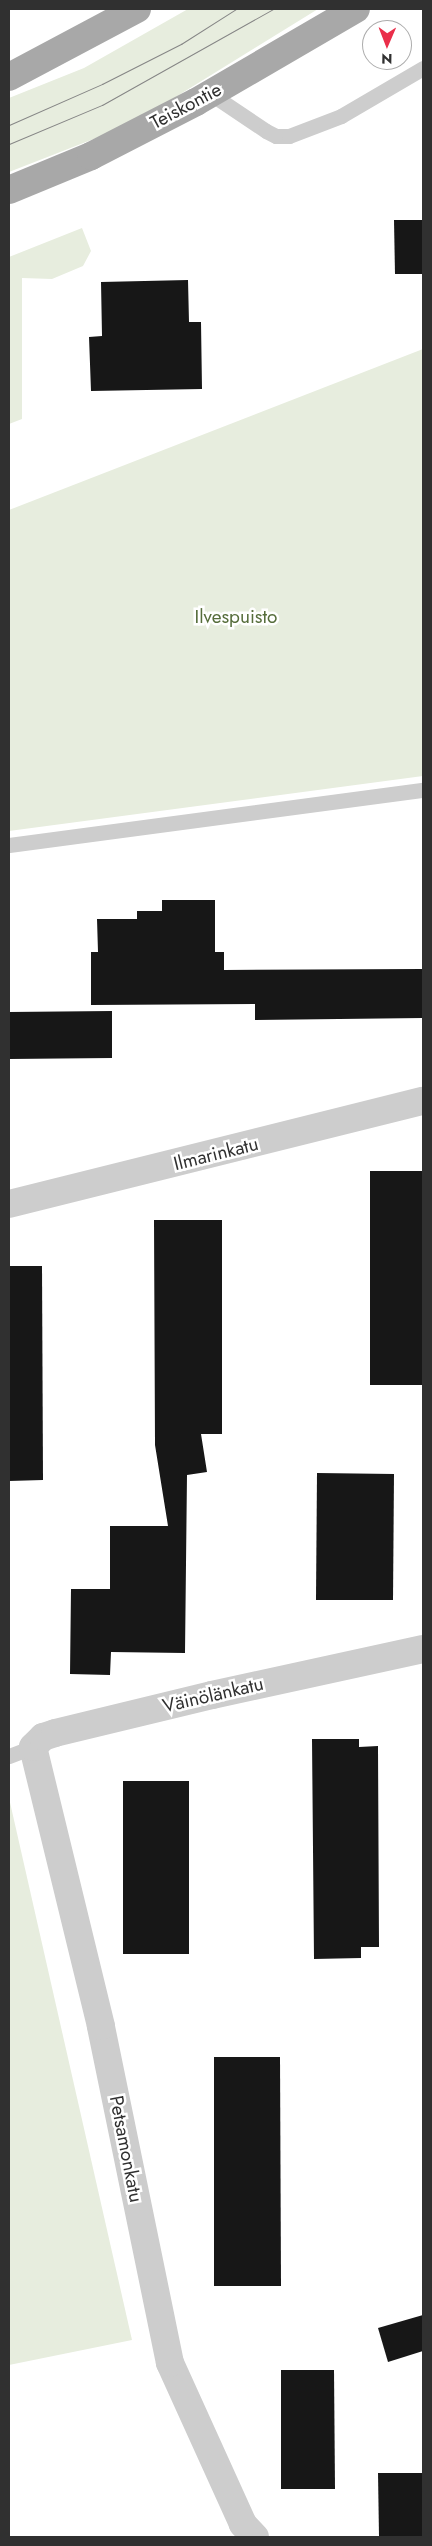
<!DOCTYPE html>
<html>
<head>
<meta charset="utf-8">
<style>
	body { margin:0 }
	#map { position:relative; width:432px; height:2546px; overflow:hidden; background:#fff; font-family:Jost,sans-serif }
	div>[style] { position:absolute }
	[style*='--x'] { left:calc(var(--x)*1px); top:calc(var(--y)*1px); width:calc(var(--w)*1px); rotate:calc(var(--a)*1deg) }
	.green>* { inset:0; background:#e7edde }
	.building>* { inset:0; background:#171717 }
	.lane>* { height:15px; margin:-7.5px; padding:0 7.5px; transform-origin:7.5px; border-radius:7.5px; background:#cdcdcd }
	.street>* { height:28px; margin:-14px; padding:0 14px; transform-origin:14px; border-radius:14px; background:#cdcdcd }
	.primary>* { height:28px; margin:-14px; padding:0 14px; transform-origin:14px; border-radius:14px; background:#a8a8a8 }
	.tram>* { height:1px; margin:-0.5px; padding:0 0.5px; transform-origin:0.5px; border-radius:0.5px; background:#858585 }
	span { translate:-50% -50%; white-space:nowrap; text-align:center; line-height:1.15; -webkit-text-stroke:5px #fff; paint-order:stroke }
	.street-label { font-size:19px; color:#303030 }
	.park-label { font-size:19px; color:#566d3b }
	.frame { position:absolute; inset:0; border:10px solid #303030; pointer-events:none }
	.north { position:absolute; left:362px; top:20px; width:50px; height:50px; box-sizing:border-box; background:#fff; border:1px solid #acacac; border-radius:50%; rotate:181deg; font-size:14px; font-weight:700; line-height:20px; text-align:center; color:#303030 }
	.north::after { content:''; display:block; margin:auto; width:18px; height:22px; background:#ea2e4a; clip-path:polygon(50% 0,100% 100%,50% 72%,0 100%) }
</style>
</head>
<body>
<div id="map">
	<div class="green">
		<i style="clip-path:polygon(188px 9px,318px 9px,174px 98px,109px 133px,9px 172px,9px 98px,84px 68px)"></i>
		<i style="clip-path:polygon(82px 228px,91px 251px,83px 266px,52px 279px,22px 278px,22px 419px,9px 424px,9px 257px)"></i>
		<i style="clip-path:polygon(423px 349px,423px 776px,9px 831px,9px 510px)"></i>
		<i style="clip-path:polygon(9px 1798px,132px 2340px,9px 2365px)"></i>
	</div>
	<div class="building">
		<i style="clip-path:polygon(394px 220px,423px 220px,423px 274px,395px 274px)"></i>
		<i style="clip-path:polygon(188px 280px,189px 322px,201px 322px,202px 389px,91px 391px,89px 337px,102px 336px,101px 282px)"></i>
		<i style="clip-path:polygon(162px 900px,215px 900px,215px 952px,224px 952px,224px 970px,423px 969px,423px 1018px,255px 1020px,255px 1004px,91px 1005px,91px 952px,98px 952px,97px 919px,137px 919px,137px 911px,162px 911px)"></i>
		<i style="clip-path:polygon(112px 1011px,112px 1058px,9px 1059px,9px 1012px)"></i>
		<i style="clip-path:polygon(370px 1171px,423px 1171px,423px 1385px,370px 1385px)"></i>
		<i style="clip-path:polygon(154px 1220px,222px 1220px,222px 1434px,201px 1434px,207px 1472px,187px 1475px,185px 1653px,111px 1652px,110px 1675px,70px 1674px,71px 1589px,110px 1589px,110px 1526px,168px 1526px,155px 1445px)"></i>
		<i style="clip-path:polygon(9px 1266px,42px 1266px,43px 1480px,9px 1481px)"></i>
		<i style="clip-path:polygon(317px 1473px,394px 1474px,393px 1600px,316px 1600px)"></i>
		<i style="clip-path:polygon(312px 1739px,359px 1739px,359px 1747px,378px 1746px,379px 1947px,361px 1947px,361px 1958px,314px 1959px)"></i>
		<i style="clip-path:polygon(123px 1781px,189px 1781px,189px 1954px,123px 1954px)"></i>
		<i style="clip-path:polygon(214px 2057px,280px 2057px,281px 2286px,214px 2286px)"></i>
		<i style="clip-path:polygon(423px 2315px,423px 2351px,388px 2362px,378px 2328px)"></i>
		<i style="clip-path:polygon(281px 2370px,334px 2370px,335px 2489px,281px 2489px)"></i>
		<i style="clip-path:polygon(378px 2473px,423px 2473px,423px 2537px,379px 2537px)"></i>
	</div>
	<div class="lane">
		<i style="--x:211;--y:94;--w:66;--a:33.9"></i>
		<i style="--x:266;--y:131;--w:11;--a:27"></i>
		<i style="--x:276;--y:136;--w:13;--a:0"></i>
		<i style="--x:289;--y:136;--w:56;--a:-21"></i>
		<i style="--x:341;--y:116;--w:95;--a:-30.3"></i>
		<i style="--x:9;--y:845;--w:418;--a:-7.6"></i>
		<i style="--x:9;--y:1756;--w:26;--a:-21"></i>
	</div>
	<div class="street">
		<i style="--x:9;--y:1204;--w:427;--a:-14"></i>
		<i style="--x:255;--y:2537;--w:18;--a:-133"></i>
		<i style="--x:243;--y:2524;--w:177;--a:-114.4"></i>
		<i style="--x:170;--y:2363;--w:344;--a:-101.6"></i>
		<i style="--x:101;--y:2026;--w:287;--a:-103.7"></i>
		<i style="--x:33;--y:1747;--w:14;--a:-45"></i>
		<i style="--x:43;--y:1737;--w:13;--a:-18"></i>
		<i style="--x:55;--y:1733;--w:162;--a:-13.6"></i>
		<i style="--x:212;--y:1695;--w:216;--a:-12.3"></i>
	</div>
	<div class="primary">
		<i style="--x:9;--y:77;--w:145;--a:-28"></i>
		<i style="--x:9;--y:190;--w:89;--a:-22.5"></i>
		<i style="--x:91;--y:156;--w:118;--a:-27.2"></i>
		<i style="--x:196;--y:102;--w:185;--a:-30.2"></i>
	</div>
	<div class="tram">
		<i style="--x:9;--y:125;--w:102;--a:-23.8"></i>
		<i style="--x:102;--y:84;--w:89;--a:-26.9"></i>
		<i style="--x:181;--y:44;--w:65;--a:-32.5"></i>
		<i style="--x:9;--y:144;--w:101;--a:-22.8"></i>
		<i style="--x:102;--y:105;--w:196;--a:-29.3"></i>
	</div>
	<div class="street-label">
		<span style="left:186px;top:106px;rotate:-28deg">Teiskontie</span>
		<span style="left:216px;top:1154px;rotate:-14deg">Ilmarinkatu</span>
		<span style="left:213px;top:1695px;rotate:-13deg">Väinölänkatu</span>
		<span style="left:126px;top:2149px;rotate:79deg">Petsamonkatu</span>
	</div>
	<div class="park-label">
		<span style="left:236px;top:617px">Ilvespuisto</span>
	</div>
	<div class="frame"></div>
	<div class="north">N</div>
</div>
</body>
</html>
